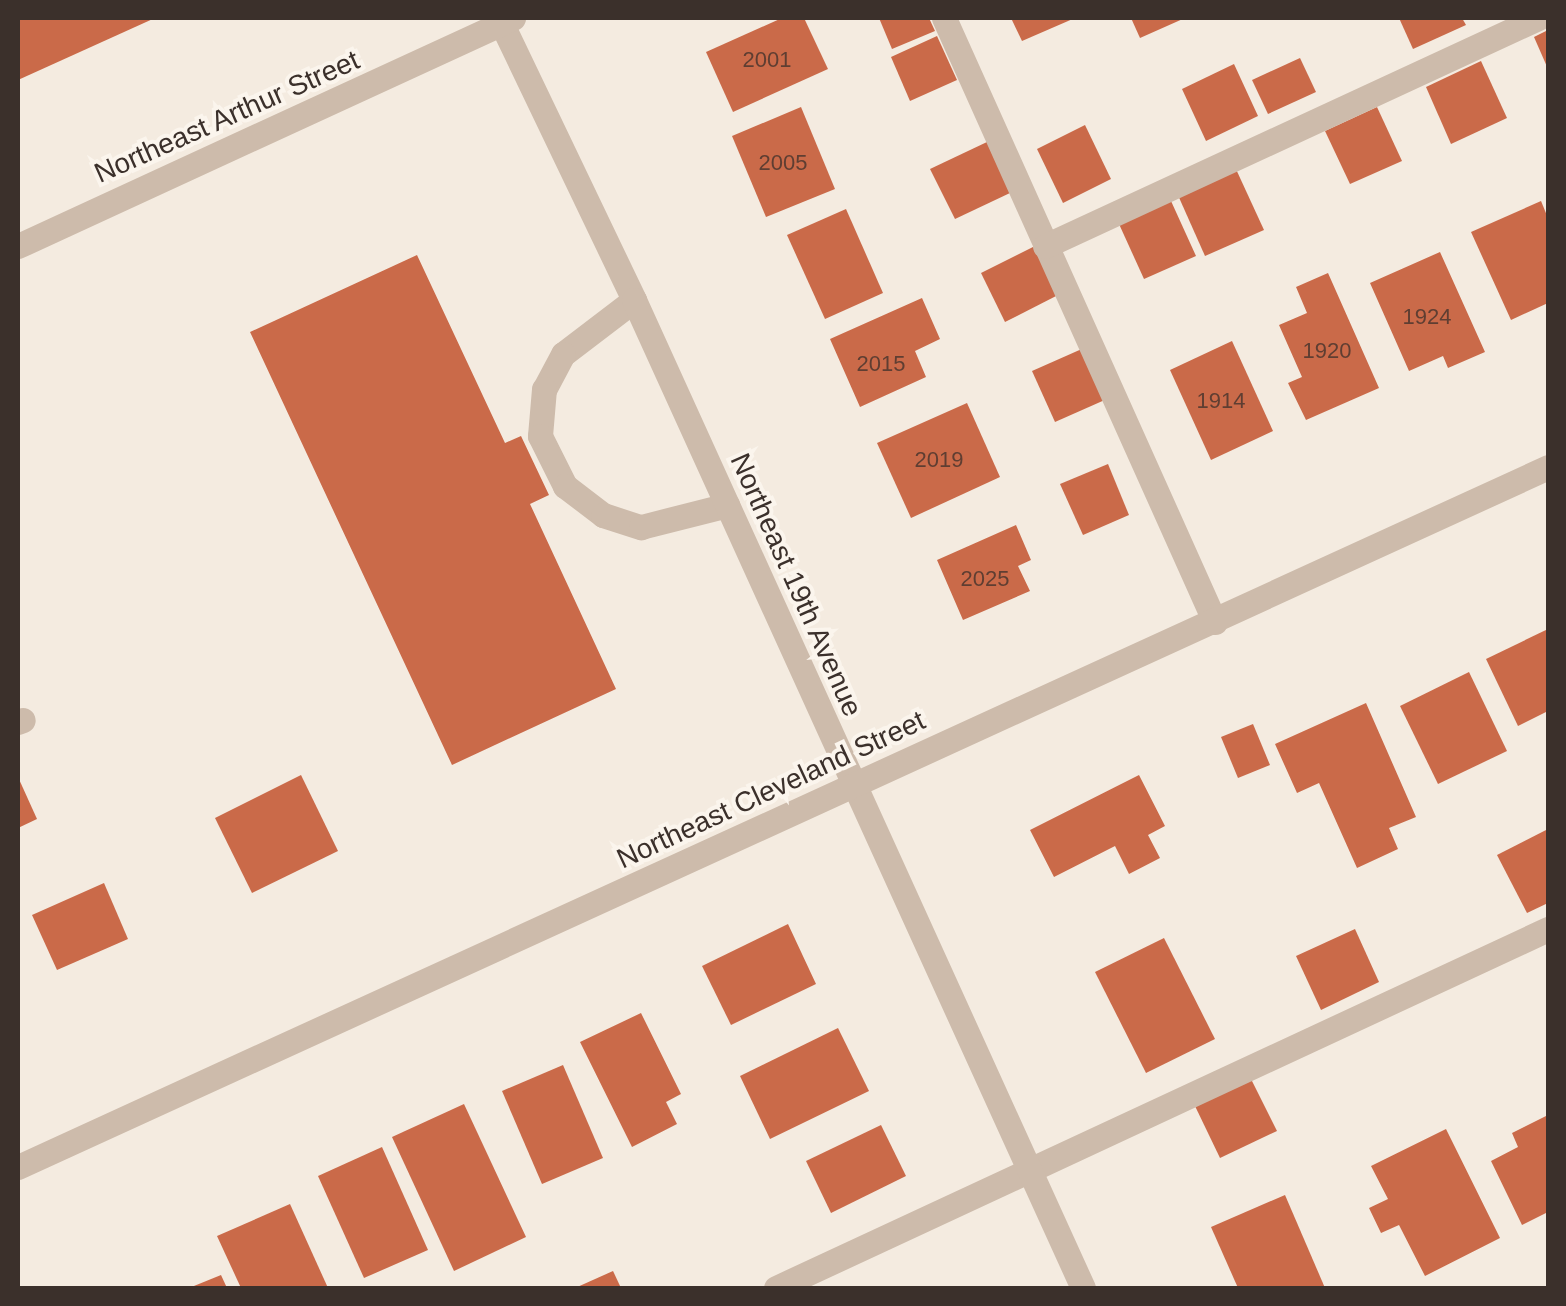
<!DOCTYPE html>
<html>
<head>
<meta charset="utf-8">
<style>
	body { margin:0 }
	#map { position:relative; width:1566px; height:1306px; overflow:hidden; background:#f4ebe0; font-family:Arial,sans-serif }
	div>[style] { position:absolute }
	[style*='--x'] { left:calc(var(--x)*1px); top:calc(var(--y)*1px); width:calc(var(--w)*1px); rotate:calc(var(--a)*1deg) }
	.building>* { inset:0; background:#ca6a49 }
	.lane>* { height:25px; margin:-12.5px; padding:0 12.5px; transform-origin:12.5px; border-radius:12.5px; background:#cdbbab }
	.street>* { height:25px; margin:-12.5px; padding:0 12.5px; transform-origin:12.5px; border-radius:12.5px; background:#cdbbab }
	span { translate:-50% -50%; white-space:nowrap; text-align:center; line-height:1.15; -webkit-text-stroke:8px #fbf5ed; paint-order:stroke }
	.number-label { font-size:22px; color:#5f3e32 }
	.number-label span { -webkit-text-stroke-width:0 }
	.street-label { font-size:28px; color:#3b302b }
	.frame { position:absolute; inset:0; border:20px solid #3b302b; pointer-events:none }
</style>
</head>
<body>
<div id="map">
	<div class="building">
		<i style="clip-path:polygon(18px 18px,155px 18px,18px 80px)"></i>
		<i style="clip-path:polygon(782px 18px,804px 18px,828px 69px,733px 112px,706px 52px)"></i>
		<i style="clip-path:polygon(879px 18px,929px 18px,935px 31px,892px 49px)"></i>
		<i style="clip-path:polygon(1011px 18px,1075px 18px,1022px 41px)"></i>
		<i style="clip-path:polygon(1131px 18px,1185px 18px,1140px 38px)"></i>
		<i style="clip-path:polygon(1399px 18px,1462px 18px,1466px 25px,1413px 49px)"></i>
		<i style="clip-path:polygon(1548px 30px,1548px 69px,1534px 37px)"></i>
		<i style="clip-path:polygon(937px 36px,957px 80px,910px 101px,891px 57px)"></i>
		<i style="clip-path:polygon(1300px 58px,1316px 92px,1268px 114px,1252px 80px)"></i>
		<i style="clip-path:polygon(1481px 61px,1507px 118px,1451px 144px,1426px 87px)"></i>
		<i style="clip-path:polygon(1234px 64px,1258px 116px,1206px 141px,1182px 89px)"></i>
		<i style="clip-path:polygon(801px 107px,835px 189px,766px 217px,732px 136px)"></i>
		<i style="clip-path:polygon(1377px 107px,1402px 161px,1350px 184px,1325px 131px)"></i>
		<i style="clip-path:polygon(1085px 125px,1111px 179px,1063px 203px,1037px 149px)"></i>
		<i style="clip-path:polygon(987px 142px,1010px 193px,955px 219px,930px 169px)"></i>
		<i style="clip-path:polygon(1235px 167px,1264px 230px,1205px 256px,1177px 193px)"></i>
		<i style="clip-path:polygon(1171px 201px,1196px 256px,1144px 279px,1119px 224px)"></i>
		<i style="clip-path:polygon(1541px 201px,1548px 218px,1548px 303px,1511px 320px,1471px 232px)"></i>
		<i style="clip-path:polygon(846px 209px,883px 293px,825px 319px,787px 235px)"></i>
		<i style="clip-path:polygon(1035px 246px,1060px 294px,1005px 322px,981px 273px)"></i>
		<i style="clip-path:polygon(1440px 252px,1485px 352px,1448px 368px,1443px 356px,1409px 371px,1370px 283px)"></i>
		<i style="clip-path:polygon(417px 255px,505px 443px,521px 436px,549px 495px,530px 504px,616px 689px,452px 765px,250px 332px)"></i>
		<i style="clip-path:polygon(1328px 273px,1379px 388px,1306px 420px,1288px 383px,1302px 377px,1279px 325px,1307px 313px,1296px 287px)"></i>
		<i style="clip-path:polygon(922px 298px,940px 339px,915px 351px,926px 377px,860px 407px,830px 339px)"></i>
		<i style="clip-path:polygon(1232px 341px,1273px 431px,1211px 460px,1170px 370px)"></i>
		<i style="clip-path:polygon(1084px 348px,1107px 399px,1055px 422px,1032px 371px)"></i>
		<i style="clip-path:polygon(967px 403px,1000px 477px,911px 518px,877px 443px)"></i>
		<i style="clip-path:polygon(1108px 464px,1129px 515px,1083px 535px,1060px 484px)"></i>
		<i style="clip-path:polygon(1016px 525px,1031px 560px,1018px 566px,1030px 591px,963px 620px,937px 560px)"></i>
		<i style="clip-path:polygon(1548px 629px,1548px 711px,1518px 726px,1486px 659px)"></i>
		<i style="clip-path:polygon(1469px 672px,1507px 751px,1438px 784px,1400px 706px)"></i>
		<i style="clip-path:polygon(1366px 703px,1416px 817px,1389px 828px,1398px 849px,1357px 868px,1319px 783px,1297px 793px,1275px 744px)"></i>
		<i style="clip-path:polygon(1253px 724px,1270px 765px,1238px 778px,1221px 737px)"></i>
		<i style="clip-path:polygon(301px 775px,338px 851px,252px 893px,215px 818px)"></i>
		<i style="clip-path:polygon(1139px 775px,1165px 826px,1148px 835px,1160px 858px,1129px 874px,1115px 846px,1054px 877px,1030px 830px)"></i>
		<i style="clip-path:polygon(18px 777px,37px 819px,18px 828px)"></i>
		<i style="clip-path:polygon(1548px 829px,1548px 903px,1527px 913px,1497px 855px)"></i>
		<i style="clip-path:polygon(104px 883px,128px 939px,57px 970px,32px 915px)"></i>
		<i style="clip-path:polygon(788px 924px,816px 984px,731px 1025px,702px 966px)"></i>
		<i style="clip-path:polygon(1355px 929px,1379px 982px,1321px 1010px,1296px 956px)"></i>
		<i style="clip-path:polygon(1164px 938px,1215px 1039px,1146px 1073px,1095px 972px)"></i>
		<i style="clip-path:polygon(641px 1013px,681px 1094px,666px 1102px,677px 1124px,632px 1147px,580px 1042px)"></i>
		<i style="clip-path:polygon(838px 1028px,869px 1091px,770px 1139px,740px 1076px)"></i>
		<i style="clip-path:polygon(563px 1065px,603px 1158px,542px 1184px,502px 1091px)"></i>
		<i style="clip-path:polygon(1251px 1079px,1277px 1131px,1220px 1158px,1195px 1106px)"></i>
		<i style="clip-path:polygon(464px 1104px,526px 1237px,454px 1271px,392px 1137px)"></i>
		<i style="clip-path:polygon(1548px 1115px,1548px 1212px,1522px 1225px,1491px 1161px,1518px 1147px,1512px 1133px)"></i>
		<i style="clip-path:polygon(881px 1125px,906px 1176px,831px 1213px,806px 1161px)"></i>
		<i style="clip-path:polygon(1446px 1129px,1500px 1238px,1425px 1276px,1399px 1225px,1381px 1233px,1369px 1208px,1388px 1199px,1371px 1166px)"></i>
		<i style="clip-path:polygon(382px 1147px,428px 1250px,364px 1278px,318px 1176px)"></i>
		<i style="clip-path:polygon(1285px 1195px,1325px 1288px,1238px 1288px,1211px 1227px)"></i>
		<i style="clip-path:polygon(290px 1204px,328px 1288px,241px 1288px,217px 1236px)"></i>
		<i style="clip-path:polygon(613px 1271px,621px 1288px,575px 1288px)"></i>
		<i style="clip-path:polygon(221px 1275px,227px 1288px,189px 1288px)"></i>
	</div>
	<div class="lane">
		<i style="--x:944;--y:18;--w:662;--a:65.84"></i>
		<i style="--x:1045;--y:246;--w:543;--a:-24.82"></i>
		<i style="--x:634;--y:300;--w:89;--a:142.7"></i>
		<i style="--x:563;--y:354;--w:40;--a:118"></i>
		<i style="--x:544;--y:389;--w:47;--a:94.9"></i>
		<i style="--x:540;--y:436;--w:56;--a:63.4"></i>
		<i style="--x:565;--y:486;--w:48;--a:37.3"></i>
		<i style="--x:603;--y:515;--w:40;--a:18"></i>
		<i style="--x:641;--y:527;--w:89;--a:-14.3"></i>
		<i style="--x:18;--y:722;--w:5;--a:-22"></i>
		<i style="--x:776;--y:1288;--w:851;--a:-24.94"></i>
	</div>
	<div class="street">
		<i style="--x:499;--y:18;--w:313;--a:64.4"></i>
		<i style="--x:634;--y:300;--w:1085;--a:65.56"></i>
		<i style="--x:18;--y:246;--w:545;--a:-24.73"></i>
		<i style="--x:18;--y:1167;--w:1683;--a:-24.58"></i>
	</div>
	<div class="number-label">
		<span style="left:767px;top:60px">2001</span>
		<span style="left:783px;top:163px">2005</span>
		<span style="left:1427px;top:317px">1924</span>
		<span style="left:1327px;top:351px">1920</span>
		<span style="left:881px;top:364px">2015</span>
		<span style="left:1221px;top:401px">1914</span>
		<span style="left:939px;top:460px">2019</span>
		<span style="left:985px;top:579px">2025</span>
	</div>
	<div class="street-label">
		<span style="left:227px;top:117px;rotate:-24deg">Northeast Arthur Street</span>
		<span style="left:796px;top:585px;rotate:66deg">Northeast 19th Avenue</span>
		<span style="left:771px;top:790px;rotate:-25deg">Northeast Cleveland Street</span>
	</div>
	<div class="frame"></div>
</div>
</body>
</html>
